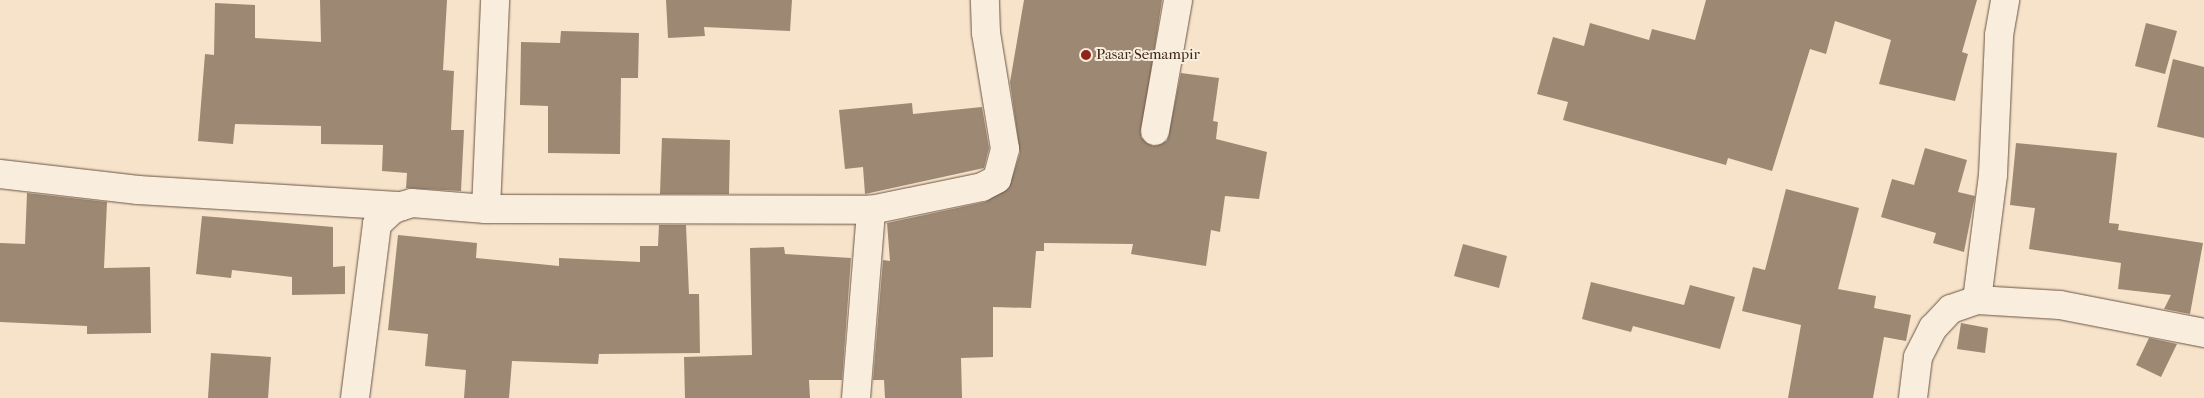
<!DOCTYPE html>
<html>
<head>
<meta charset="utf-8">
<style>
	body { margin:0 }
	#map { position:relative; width:2204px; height:398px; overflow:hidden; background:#f6e3ca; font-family:"IM FELL French Canon",serif }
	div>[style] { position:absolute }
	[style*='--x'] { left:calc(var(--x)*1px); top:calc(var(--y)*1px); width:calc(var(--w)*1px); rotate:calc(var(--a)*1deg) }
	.building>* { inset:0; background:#9d8874 }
	.roads { filter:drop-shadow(0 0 1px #6a5544) drop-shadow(0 0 1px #6a5544) }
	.minor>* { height:28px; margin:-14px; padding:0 14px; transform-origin:14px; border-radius:14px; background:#f9eddd }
	.dots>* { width:14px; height:14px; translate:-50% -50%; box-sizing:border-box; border:2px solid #f9eddd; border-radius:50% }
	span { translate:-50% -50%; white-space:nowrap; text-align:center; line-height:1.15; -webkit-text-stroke:4px #f9eddd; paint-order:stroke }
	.poi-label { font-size:15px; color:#3c2617 }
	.left { translate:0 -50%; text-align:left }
</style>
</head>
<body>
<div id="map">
	<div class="building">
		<i style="clip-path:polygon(320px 0,447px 0,443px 70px,454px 71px,451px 130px,464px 130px,461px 191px,406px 188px,407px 173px,382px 171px,383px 145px,321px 144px,321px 126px,235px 124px,233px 144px,198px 141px,205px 54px,214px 55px,215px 3px,255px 5px,255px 38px,321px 42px)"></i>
		<i style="clip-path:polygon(666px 0,792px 0,790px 31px,704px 27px,705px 36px,668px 38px)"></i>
		<i style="clip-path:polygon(1024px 0,1162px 0,1141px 137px,1153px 146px,1167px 141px,1181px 73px,1219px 78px,1213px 121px,1218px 122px,1216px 139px,1267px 152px,1259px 199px,1225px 196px,1220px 232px,1211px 230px,1206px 266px,1131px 254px,1133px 244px,1044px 243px,1044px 251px,1036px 251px,1031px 308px,993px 307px,993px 357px,961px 358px,962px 398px,885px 398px,884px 380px,873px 380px,883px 260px,890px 261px,887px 223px,985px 202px,1009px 188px,1020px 153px,1010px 82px)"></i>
		<i style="clip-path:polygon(1706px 0,1977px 0,1962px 52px,1968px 54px,1955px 101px,1879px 84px,1891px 40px,1835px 21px,1826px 54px,1810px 49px,1772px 171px,1728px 158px,1726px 165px,1563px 120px,1568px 102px,1537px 94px,1553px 37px,1584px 46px,1590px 23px,1649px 40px,1652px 29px,1695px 40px)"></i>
		<i style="clip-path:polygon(2146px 23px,2177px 31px,2165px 74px,2135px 66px)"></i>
		<i style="clip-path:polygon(561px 31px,639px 33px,638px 78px,621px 78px,620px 154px,548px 153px,548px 106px,520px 105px,521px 42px,560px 43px)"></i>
		<i style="clip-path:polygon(2173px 59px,2204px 67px,2204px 138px,2157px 127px)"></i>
		<i style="clip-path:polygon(912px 103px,913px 114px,982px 107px,989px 148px,984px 168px,865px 194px,863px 167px,845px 169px,839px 110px)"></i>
		<i style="clip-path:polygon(662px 138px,730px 140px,729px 194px,660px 194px)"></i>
		<i style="clip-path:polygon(2016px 143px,2117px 153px,2109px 223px,2119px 224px,2118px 230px,2203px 243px,2190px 314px,2164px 309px,2171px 295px,2118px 289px,2121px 263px,2029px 249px,2035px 208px,2010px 205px)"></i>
		<i style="clip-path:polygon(1925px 148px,1967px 160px,1958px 192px,1975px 196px,1964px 252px,1933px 243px,1936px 233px,1881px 217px,1892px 179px,1914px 185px)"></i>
		<i style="clip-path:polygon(1786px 189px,1859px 208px,1838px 289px,1876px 296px,1874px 308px,1911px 315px,1906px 341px,1884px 337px,1873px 398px,1788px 398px,1801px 325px,1742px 311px,1753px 267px,1765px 270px)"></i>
		<i style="clip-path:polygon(27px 193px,107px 202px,104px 268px,150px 267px,151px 333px,87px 334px,87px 326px,0 322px,0 243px,25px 244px)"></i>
		<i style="clip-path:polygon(202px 216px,333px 227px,333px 267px,345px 266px,345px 294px,292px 295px,292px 277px,232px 270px,231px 278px,196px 274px)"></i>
		<i style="clip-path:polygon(659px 225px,686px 225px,689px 294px,699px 294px,700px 353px,599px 354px,598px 364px,512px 361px,509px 398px,464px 398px,466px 370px,425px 366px,428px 334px,388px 330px,398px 235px,477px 243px,476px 258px,559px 266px,559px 258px,640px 262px,640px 246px,658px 246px)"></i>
		<i style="clip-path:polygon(1463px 244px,1507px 256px,1499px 288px,1454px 276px)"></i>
		<i style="clip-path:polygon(784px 247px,785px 254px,851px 258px,842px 380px,809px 380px,810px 398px,685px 398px,684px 357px,752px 355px,750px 248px)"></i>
		<i style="clip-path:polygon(1591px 282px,1684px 305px,1690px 285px,1735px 297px,1720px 349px,1633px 326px,1631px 332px,1582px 319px)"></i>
		<i style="clip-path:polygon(1961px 323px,1988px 328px,1985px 353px,1957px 349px)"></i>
		<i style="clip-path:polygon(2149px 338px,2177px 344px,2161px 377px,2136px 365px)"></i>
		<i style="clip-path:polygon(211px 353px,271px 357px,268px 398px,208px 398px)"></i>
	</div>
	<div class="roads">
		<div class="minor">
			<i style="--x:1155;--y:131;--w:133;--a:-80"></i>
			<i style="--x:0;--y:174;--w:139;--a:6.6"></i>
			<i style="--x:138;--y:190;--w:264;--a:3.5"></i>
			<i style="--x:486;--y:209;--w:209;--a:-87.5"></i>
			<i style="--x:1977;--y:300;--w:126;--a:-82.7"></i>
			<i style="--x:1993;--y:175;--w:140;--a:-87.5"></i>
			<i style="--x:1999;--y:35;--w:36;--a:-80"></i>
			<i style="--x:355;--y:398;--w:175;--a:-82.8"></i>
			<i style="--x:377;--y:224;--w:21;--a:-43"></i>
			<i style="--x:392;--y:210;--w:11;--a:-22"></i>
			<i style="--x:402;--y:206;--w:10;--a:-17"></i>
			<i style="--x:412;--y:203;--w:74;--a:4.6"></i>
			<i style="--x:486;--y:209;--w:385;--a:0.1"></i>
			<i style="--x:871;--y:210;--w:113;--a:-11.7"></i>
			<i style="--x:982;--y:187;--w:17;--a:-28"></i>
			<i style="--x:997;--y:179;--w:31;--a:-75"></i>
			<i style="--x:1005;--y:149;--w:118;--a:-99.3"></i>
			<i style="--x:986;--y:33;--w:33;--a:-92"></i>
			<i style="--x:856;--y:398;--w:189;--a:-85.4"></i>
			<i style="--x:1913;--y:398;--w:41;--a:-83"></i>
			<i style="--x:1918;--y:357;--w:33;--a:-63"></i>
			<i style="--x:1933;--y:328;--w:26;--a:-47"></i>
			<i style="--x:1951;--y:309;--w:28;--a:-19"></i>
			<i style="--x:1977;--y:300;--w:83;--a:3.4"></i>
			<i style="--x:2060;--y:305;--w:147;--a:11"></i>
		</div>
	</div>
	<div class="dots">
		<i style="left:1086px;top:55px;background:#8f2418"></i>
	</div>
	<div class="poi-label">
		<span class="left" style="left:1096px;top:55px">Pasar Semampir</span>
	</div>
</div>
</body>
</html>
